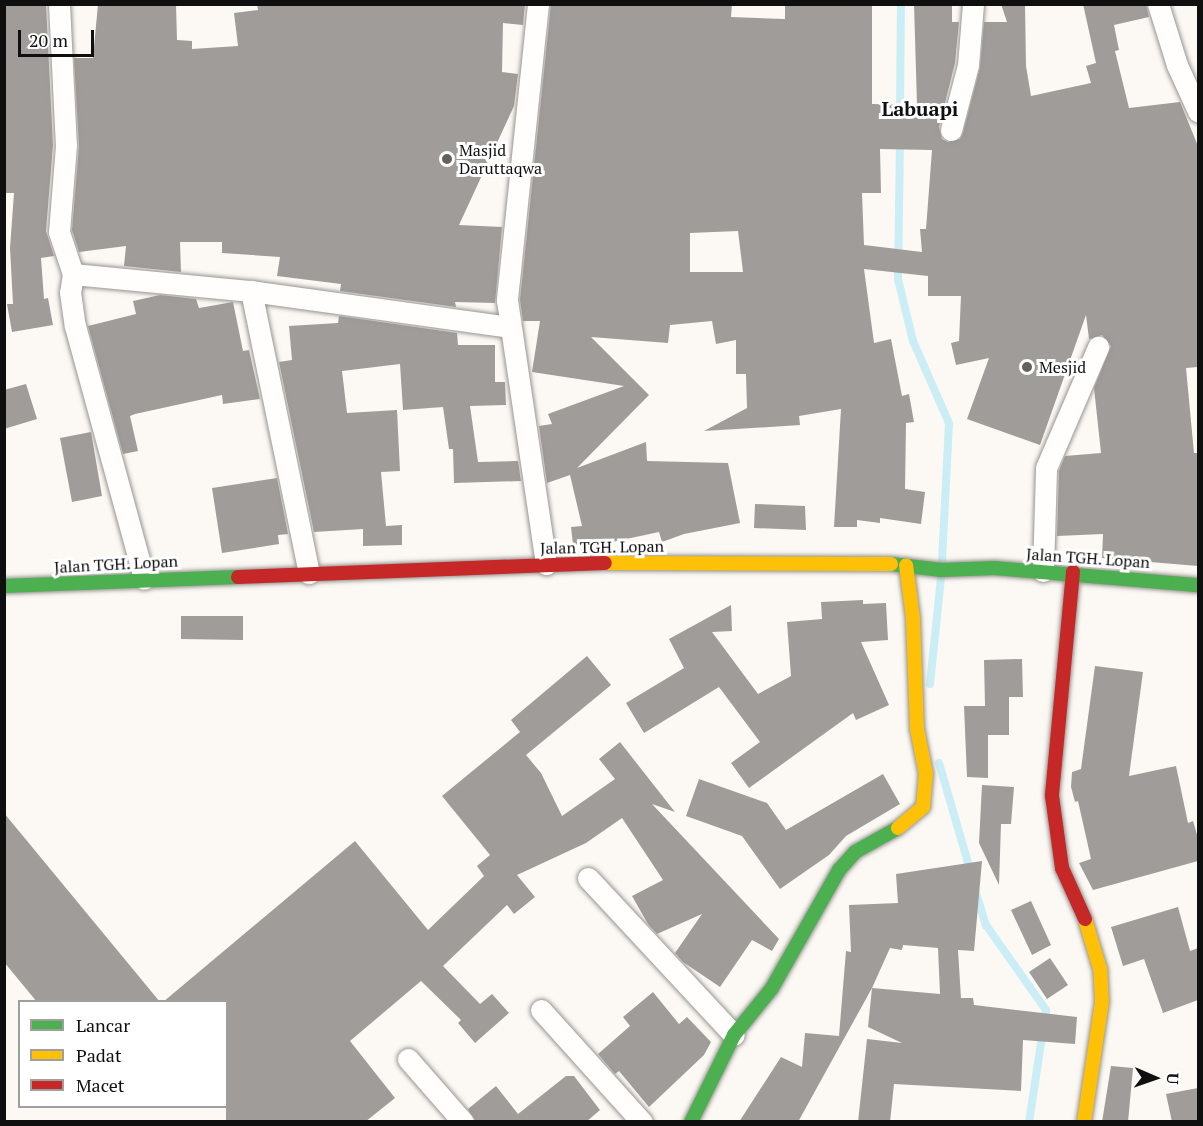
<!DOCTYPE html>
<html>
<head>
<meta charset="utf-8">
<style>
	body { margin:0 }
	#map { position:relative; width:1203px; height:1126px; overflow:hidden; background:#fcf9f4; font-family:"PT Serif",serif }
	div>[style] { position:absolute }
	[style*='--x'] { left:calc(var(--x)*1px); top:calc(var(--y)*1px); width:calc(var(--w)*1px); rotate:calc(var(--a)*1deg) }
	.stream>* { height:8px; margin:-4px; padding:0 4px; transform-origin:4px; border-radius:4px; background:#caedf6 }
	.building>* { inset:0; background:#a09c99 }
	.roads { filter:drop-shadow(0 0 2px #969492) drop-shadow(0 0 2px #969492) }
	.street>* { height:21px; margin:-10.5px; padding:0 10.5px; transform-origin:10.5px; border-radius:10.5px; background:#fffefd }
	.fast>* { height:14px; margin:-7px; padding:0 7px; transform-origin:7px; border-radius:7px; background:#4caf50 }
	.slow>* { height:14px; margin:-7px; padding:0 7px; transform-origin:7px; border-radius:7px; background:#ffc107 }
	.jam>* { height:14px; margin:-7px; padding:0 7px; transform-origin:7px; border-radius:7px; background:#c62828 }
	.dots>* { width:16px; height:16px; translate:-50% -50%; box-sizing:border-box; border:3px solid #fff; border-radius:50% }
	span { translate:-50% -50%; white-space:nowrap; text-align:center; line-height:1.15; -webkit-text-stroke:6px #fff; paint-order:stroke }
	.poi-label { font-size:16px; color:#0f0f0f }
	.left { translate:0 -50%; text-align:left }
	.street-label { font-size:16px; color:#0f0f0f }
	.quarter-label { font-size:20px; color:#0f0f0f; font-weight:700 }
	.frame { position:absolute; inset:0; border:6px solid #0f0f0f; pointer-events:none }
	.legend { position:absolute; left:18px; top:1000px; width:210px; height:108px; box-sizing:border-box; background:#fff; border:2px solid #9f9f9f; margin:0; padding:8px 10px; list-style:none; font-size:18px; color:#0f0f0f }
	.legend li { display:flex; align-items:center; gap:12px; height:30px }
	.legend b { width:30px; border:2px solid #9f9f9f }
	.north { position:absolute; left:1125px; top:1048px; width:60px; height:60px; -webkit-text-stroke:4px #fff; paint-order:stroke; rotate:92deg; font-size:16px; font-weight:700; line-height:24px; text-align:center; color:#0f0f0f }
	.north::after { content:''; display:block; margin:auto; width:21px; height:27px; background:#0f0f0f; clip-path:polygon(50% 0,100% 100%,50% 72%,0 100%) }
	.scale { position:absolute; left:18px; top:30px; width:76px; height:27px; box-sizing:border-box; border:3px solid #0f0f0f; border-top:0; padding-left:8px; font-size:18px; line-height:21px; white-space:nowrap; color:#0f0f0f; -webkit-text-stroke:4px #fff; paint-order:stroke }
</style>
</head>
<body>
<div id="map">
	<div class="stream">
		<i style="--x:900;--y:112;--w:108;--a:-89.5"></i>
		<i style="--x:900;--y:139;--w:140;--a:90.8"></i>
		<i style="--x:898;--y:279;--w:64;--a:76.4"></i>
		<i style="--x:913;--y:341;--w:90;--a:66.3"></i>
		<i style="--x:949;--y:423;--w:139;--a:92.9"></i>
		<i style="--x:930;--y:684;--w:108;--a:-84.1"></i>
		<i style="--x:939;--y:763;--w:115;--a:73.8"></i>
		<i style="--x:976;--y:893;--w:34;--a:73"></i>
		<i style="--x:986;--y:925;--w:104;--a:54.8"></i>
		<i style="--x:1046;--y:1010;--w:113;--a:98.6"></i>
	</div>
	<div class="building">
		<i style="clip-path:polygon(4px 4px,46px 4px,53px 145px,46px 231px,54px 256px,41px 258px,44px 299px,48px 298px,53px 325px,12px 332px,7px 304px,13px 304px,10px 248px,14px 193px,4px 193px)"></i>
		<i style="clip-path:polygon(98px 4px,176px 4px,177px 40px,192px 41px,192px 49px,238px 46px,234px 13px,258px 10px,257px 4px,525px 4px,523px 25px,503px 23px,502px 72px,518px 74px,514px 106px,459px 225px,502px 227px,495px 303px,455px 302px,456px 307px,340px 291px,341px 284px,277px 276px,280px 257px,222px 253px,222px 242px,180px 242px,181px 272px,124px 266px,126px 246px,79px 252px,72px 230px,79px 146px,74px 58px,93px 58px)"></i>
		<i style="clip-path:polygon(evenodd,551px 4px,732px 4px,731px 17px,785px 19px,785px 4px,872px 4px,872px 104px,917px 105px,914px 4px,952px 4px,952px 22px,959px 22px,955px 63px,939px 127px,942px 139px,948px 142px,960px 139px,963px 133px,980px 68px,984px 22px,1007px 22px,1001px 4px,1025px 4px,1026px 66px,1031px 96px,1091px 83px,1086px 66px,1096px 63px,1083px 4px,1146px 4px,1149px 17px,1114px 25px,1119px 50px,1115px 51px,1129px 108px,1180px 102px,1198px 146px,1198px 367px,1186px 368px,1194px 453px,1198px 453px,1198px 566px,1102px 558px,1103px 534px,1057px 536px,1059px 471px,1065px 456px,1101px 453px,1094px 388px,1111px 346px,1102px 335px,1089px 339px,1086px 315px,1040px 445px,967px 419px,989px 358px,956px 365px,951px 343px,959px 341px,961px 296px,928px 296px,928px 276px,864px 269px,874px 343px,891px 339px,902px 396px,909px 394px,914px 422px,906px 423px,905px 489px,925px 492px,921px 524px,880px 518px,880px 523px,857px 520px,857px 527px,834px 527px,841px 409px,799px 416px,800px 425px,704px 431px,747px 408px,746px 374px,736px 374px,736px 340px,716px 344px,712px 321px,670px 325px,668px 343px,591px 337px,649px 395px,577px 468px,646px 442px,647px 461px,728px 463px,740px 523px,684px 534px,662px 542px,659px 532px,603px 544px,573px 545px,571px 527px,582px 526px,570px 475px,547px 483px,539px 426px,552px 424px,548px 414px,624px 386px,532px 372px,540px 321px,523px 321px,520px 300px,551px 4px,880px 149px,932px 150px,926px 229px,920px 229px,922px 252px,864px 245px,862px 193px,881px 193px,880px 149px,551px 4px,738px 231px,743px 272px,690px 272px,690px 233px,738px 231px)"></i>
		<i style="clip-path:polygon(160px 295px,196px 299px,199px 308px,233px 302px,243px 351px,249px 350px,260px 399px,223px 404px,222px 395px,135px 414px,130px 416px,138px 451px,123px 454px,88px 326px,136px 314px,133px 301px)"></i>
		<i style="clip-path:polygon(339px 316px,457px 333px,458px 345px,495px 345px,495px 382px,505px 382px,506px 405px,470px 406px,478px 462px,518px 461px,521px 481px,454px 483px,453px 449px,449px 449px,443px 407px,403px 410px,400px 364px,342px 371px,347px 413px,397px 410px,400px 471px,381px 472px,386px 526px,402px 525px,402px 545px,363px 546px,363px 529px,314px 532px,279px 362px,292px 360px,289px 326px,338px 323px)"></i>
		<i style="clip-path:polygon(26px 384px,37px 419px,4px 429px,4px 390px)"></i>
		<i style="clip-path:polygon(91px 432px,102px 496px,72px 502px,60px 438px)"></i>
		<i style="clip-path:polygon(277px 478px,288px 534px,278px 535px,279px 544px,222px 553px,212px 488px)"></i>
		<i style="clip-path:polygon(755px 504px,805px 506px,806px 530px,754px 528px)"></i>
		<i style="clip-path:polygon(863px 600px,863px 604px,886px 603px,888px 640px,861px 642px,889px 705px,856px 720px,853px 713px,749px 788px,731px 763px,760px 742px,719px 687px,644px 733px,626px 703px,684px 668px,669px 639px,731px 605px,732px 631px,712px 632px,758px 694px,791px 676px,787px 622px,822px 619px,821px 602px)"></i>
		<i style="clip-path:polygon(181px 616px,243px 616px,243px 640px,181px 639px)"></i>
		<i style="clip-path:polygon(587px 656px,611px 685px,526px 755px,541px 773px,562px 816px,615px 779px,599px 759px,620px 742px,675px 812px,652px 804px,779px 939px,772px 951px,752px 940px,720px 987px,683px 962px,675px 953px,702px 914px,657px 934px,648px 924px,632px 896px,663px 880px,622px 818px,586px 843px,517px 875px,535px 897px,514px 914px,507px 905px,443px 966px,480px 1004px,492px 994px,509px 1013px,475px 1043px,458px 1023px,461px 1020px,421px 981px,350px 1041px,395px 1098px,365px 1122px,226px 1122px,226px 1002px,163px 1002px,355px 841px,428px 930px,484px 876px,477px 866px,490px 855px,442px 796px,520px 732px,511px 720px)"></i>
		<i style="clip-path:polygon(1022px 659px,1023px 697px,1009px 697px,1009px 735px,988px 735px,988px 778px,967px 777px,964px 706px,985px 706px,984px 660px)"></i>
		<i style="clip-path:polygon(1095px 666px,1143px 672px,1129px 776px,1176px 766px,1188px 823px,1193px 821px,1198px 838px,1198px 861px,1093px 890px,1079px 863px,1091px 859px,1078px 801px,1075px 802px,1071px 787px,1072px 772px,1081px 769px)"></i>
		<i style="clip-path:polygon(883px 774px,900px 804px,846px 836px,829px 855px,780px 889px,742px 836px,686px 816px,699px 779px,767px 803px,786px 830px)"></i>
		<i style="clip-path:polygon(982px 785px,1014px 787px,1011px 824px,1001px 824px,999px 885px,979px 843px)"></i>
		<i style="clip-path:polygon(4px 813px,160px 1002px,37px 1002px,4px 962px)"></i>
		<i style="clip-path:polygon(evenodd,982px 861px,974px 951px,958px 950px,961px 998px,973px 998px,974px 1005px,1077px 1017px,1075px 1044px,1023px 1040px,1021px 1091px,894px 1084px,890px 1122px,858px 1122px,867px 1039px,902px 1043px,868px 1027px,872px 988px,798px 1122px,739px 1122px,781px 1057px,802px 1067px,805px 1033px,839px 1036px,846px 951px,851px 952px,849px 905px,898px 903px,896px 874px,982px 861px,903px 945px,938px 948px,940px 994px,872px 988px,890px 948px,902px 950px,903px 945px)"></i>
		<i style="clip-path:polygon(1031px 901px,1051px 945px,1032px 955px,1011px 910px)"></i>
		<i style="clip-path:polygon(1178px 907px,1190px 951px,1198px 948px,1198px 1000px,1163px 1013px,1144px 959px,1123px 966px,1111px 927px)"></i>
		<i style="clip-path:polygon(1050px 958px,1068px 985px,1047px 999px,1029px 972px)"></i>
		<i style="clip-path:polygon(653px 992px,679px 1024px,687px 1017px,711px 1042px,704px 1055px,649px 1107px,619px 1071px,615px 1074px,598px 1054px,630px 1026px,623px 1017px)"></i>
		<i style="clip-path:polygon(1111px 1066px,1133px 1068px,1128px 1122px,1102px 1122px)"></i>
		<i style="clip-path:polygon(566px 1076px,574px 1076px,600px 1110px,586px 1122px,476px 1122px,468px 1109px,496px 1086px,518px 1114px)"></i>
		<i style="clip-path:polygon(1198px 1088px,1198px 1122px,1172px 1122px,1166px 1094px)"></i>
	</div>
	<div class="roads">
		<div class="street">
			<i style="--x:59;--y:4;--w:141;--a:87.2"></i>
			<i style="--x:66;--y:145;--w:87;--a:94.6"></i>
			<i style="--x:59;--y:232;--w:44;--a:71.6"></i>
			<i style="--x:73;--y:274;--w:18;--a:99"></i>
			<i style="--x:70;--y:292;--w:34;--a:82"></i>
			<i style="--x:75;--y:326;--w:262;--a:74.7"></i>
			<i style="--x:538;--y:4;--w:298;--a:96"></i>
			<i style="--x:507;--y:300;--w:267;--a:81.6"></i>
			<i style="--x:1158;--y:4;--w:64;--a:72.7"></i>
			<i style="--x:1177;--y:65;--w:51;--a:65.5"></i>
			<i style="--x:951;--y:130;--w:67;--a:-75.3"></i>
			<i style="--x:968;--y:65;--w:61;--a:-85.3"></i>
			<i style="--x:73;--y:274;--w:179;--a:5.5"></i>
			<i style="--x:251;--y:291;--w:261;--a:7.9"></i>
			<i style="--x:251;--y:291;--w:288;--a:78.4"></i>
			<i style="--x:1043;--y:571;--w:103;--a:-88.3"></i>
			<i style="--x:1046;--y:468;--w:132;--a:-66.7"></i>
			<i style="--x:588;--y:878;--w:214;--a:47.1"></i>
			<i style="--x:541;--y:1010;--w:151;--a:48"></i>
			<i style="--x:408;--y:1059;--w:84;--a:48.9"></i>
		</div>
		<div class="fast">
			<i style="--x:891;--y:564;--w:51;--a:6.7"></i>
			<i style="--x:942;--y:570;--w:52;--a:-2.2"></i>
			<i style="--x:994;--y:568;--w:205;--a:4.8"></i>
			<i style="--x:4;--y:586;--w:234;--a:-2.2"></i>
			<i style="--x:691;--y:1122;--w:97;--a:-63.7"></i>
			<i style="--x:734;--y:1035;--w:60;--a:-51"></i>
			<i style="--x:772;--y:988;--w:136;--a:-60.4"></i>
			<i style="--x:839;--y:870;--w:24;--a:-48"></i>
			<i style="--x:855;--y:852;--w:49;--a:-29.2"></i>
		</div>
		<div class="slow">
			<i style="--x:605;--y:563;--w:286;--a:0.2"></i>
			<i style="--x:898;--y:828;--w:33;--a:-40"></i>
			<i style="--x:923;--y:807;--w:33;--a:-85"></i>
			<i style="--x:926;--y:774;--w:46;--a:-101.3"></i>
			<i style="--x:917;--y:729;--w:111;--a:-92.1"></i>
			<i style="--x:913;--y:618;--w:53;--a:-97.5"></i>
			<i style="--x:1084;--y:1122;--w:121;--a:-81.5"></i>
			<i style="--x:1102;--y:1002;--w:33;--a:-93"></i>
			<i style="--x:1100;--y:969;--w:52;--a:-106.7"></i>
		</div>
		<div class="jam">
			<i style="--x:1073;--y:572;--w:225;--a:95.4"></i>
			<i style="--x:1052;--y:796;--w:73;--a:82.1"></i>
			<i style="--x:1062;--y:868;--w:56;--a:65.7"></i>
			<i style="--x:238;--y:577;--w:367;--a:-2.2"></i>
		</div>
	</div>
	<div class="dots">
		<i style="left:447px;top:159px;background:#62615f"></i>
		<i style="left:1027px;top:367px;background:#62615f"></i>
	</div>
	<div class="poi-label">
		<span class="left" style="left:459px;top:159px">Masjid<br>Daruttaqwa</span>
		<span class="left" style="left:1039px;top:367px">Mesjid</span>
	</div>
	<div class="street-label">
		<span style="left:602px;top:547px;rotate:-1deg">Jalan TGH. Lopan</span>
		<span style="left:1088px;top:558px;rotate:4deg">Jalan TGH. Lopan</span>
		<span style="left:116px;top:564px;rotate:-3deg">Jalan TGH. Lopan</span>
	</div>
	<div class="quarter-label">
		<span style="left:920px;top:108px">Labuapi</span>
	</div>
	<div class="frame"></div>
	<ul class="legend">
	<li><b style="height:8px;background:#4caf50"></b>Lancar</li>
	<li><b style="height:8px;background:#ffc107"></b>Padat</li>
	<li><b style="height:8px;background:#c62828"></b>Macet</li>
	</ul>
	<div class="north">U</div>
	<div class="scale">20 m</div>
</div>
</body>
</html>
